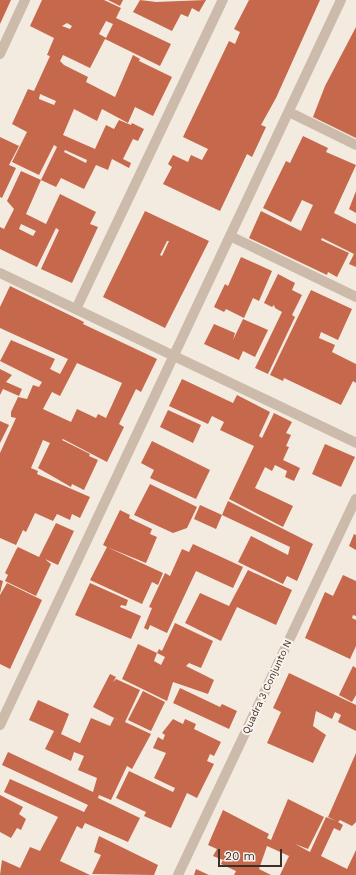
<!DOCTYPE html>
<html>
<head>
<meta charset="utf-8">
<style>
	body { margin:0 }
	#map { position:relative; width:356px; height:875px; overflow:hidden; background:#f3eae0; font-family:"Work Sans",sans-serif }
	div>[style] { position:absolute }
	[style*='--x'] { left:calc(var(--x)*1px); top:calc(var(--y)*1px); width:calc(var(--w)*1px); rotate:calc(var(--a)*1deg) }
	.building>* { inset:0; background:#c6684b }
	.minor>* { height:10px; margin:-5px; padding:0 5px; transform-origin:5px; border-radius:5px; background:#ccbaab }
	span { translate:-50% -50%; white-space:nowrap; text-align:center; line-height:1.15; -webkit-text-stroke:4px #faf4ed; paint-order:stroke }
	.street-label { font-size:10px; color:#3a2f2a }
	.scale { position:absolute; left:218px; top:849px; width:64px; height:18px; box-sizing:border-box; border:2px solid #3a2f2a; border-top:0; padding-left:5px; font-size:12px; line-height:14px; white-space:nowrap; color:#3a2f2a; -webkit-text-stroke:3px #faf4ed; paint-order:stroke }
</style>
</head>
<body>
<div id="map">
	<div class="building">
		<i style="clip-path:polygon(0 0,11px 0,0 24px)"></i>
		<i style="clip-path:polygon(evenodd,42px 0,104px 0,121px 8px,116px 18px,171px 44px,160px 66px,105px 39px,90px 68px,63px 55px,60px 61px,64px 65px,88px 77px,86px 82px,115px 97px,133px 55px,140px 59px,139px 61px,172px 77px,153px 116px,135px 107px,128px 123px,102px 109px,97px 121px,74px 109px,63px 135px,95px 149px,106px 125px,114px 129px,119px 120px,131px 125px,132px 123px,144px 129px,138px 141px,133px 139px,123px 159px,131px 163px,129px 168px,112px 159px,108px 170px,96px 165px,84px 189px,61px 178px,56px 187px,41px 180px,57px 147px,54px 145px,39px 175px,12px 162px,27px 132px,12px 124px,28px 89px,34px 91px,50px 56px,47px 55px,54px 38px,30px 26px,42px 0,106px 21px,113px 24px,106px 38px,99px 34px,106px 21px,42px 0,67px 23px,72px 26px,70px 29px,62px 26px,67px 23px,42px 0,40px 94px,56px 101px,54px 105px,39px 99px,40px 94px,42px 0,65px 150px,87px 160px,86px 163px,64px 152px,65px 150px)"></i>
		<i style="clip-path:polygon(108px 0,123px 0,120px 6px)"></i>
		<i style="clip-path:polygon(140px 0,156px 2px,206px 0,199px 12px,192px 8px,188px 17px,181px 14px,172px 31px,133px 12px)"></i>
		<i style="clip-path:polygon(249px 0,320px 0,276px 98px,261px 125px,266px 127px,252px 157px,247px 154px,220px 211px,163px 184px,172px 167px,168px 164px,173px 155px,188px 162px,191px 155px,202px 160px,208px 149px,183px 137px,229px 41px,235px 44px,240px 32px,234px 29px)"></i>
		<i style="clip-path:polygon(356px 27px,356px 138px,313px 117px,325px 86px)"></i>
		<i style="clip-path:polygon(303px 136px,328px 148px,326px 152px,356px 165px,334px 213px,356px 224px,356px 267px,349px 264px,354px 254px,322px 238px,321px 240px,349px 253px,337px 277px,328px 272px,327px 275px,249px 238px,261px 211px,301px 231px,313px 205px,302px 200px,291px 222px,263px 208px,286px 161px,290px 163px)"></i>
		<i style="clip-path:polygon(0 137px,19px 146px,9px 165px,16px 168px,2px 198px,0 197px)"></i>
		<i style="clip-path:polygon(evenodd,21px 171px,41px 180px,26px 214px,46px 224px,60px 194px,96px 212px,90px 224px,98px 227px,72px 283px,41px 269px,59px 230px,56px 228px,37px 267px,0 249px,0 227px,4px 229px,14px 209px,7px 201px,21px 171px,21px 224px,36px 231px,33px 236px,19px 229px,21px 224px)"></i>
		<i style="clip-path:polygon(356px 191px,356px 213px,349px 209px)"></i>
		<i style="clip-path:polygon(evenodd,145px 211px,209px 241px,165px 328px,103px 297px,145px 211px,167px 241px,169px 241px,162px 256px,160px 255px,167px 241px)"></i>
		<i style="clip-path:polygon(241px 257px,272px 271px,259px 301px,253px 298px,244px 318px,226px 309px,224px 312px,214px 307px,225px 284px,228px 286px)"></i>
		<i style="clip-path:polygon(278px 274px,295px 283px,292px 290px,302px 295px,292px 315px,295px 317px,268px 374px,255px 368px,282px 312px,275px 308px,274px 305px,272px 307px,264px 303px)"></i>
		<i style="clip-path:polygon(evenodd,10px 286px,84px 322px,83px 324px,157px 359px,141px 392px,136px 389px,119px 424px,124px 427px,107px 462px,63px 439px,62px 440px,90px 454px,89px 456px,98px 460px,84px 490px,72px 484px,71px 487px,38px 468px,50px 443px,43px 440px,31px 468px,38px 471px,37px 474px,90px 497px,80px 518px,72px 514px,70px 520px,57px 514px,53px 521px,35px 513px,26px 532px,23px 530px,16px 545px,0 538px,0 453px,16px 418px,11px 417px,11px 412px,18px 397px,27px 399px,33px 385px,39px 387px,42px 382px,0 361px,11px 340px,55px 359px,50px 369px,60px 374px,68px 359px,0 328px,0 307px,10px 286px,77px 363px,122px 383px,106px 418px,98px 414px,96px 418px,77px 409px,71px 422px,43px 409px,52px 392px,60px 396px,77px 363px)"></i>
		<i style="clip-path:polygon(311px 290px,352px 309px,338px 340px,321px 332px,319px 338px,335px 345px,332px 352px,356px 364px,356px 383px,353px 381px,341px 405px,284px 378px,283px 381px,270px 375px)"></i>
		<i style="clip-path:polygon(243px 319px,268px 330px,255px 357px,243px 351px,239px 360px,204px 344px,214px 324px,235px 333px,233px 340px)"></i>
		<i style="clip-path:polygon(0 369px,12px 375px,6px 382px,22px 389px,19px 396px,3px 389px,0 395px)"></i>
		<i style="clip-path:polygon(182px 379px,233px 403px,237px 395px,270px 412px,259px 436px,262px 438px,274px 413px,292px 422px,286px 433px,291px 435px,286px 446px,289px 447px,283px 460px,300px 468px,294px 481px,285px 477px,287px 471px,275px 465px,272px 471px,265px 467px,255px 488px,293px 506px,283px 527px,229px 499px,254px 446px,220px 430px,224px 422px,212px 416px,208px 424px,169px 406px)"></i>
		<i style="clip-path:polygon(168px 410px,201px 425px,193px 443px,160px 427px)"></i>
		<i style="clip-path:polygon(0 421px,9px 425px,0 443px)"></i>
		<i style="clip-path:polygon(152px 441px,210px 470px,196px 499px,150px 478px,154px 470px,141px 463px)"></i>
		<i style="clip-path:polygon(325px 444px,355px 457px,341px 487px,312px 474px)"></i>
		<i style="clip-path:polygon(150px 484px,197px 507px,187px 528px,173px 533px,134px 515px)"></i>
		<i style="clip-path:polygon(228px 501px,313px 544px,297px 581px,287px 576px,283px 584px,238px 562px,251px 536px,288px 555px,290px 547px,222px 515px)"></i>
		<i style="clip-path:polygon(200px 505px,222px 515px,216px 529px,194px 519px)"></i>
		<i style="clip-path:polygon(120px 510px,130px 515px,129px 518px,152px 529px,150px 534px,157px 537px,146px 563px,107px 547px,163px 573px,158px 585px,152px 582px,142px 604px,90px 580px,107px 547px,103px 545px)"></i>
		<i style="clip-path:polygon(56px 523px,74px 531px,58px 565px,45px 559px,51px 564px,36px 596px,5px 581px,8px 575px,5px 573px,16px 550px,18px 547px,39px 557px)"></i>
		<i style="clip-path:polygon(354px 534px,356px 535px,356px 550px,349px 546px)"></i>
		<i style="clip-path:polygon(193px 544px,243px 567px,233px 588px,196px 571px,167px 633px,150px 625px,148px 630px,144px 628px,152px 608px,149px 607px,165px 573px,170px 576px,182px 549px,189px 552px)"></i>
		<i style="clip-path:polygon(248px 570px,292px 590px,276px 625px,237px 607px,221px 641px,185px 623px,200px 593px,229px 606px)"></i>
		<i style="clip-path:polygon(343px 575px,356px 581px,356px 616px,353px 615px,352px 618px,356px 620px,356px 646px,350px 659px,305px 638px,325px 592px,333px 596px)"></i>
		<i style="clip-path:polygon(0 580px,3px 581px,0 593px)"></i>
		<i style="clip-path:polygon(7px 583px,42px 600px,10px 669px,0 664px,0 595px)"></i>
		<i style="clip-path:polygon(90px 583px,128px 600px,126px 606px,121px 605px,120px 607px,141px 616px,131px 639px,75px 615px)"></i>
		<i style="clip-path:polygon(evenodd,175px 623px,213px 641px,201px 668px,189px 663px,186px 666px,214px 680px,208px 694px,173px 682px,167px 701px,122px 679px,138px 644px,157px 653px,159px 649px,162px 651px,175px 623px,157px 653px,165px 657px,161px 665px,154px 661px,157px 653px)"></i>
		<i style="clip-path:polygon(353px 666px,356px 668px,356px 695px,352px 702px,339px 695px)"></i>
		<i style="clip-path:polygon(289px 673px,356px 705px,356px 731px,338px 722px,341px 715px,335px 712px,332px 719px,316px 711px,313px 726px,326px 735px,313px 763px,267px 743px,281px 712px,273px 708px)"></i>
		<i style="clip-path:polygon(110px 674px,116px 677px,113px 682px,116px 679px,140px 690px,125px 722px,151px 734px,132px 769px,127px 766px,111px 800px,99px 795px,98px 798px,140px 818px,128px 842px,85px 823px,82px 829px,77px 826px,60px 861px,90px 875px,0 875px,2px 860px,20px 868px,30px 847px,40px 851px,58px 817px,4px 792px,10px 779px,84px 812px,88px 805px,2px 765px,8px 752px,93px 792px,97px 778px,78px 770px,84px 756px,74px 752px,71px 761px,45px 749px,54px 731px,29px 720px,38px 700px,69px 714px,61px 734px,80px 743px,91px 718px,110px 726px,114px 718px,120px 721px,93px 707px)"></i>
		<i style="clip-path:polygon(180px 688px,220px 707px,222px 704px,237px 711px,229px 729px,173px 703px)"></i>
		<i style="clip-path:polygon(143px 691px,165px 702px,151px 731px,128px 720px)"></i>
		<i style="clip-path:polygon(173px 719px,183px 724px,185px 719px,196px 724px,194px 729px,221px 742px,214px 756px,210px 754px,207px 761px,214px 764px,197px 798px,187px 793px,171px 828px,144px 816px,146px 812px,116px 798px,129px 771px,173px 792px,175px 788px,154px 778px,166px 753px,153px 748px,158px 737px,163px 740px,165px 735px,162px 733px)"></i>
		<i style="clip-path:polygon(356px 753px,356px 822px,352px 826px,340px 820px,338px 822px,343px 825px,340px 831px,334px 828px,321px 856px,347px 869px,356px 850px,356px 875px,280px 875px,289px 856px,267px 846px,259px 869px,271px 875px,234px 875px,236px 871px,221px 864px,223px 860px,213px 856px,217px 849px,208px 845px,223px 810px,269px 834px,267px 838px,271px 840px,288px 799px,324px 817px,308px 849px,295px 844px,310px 852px,326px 817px,336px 821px,328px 817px)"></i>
		<i style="clip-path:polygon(0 795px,23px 807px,19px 814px,26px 819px,21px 830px,17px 828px,11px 838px,0 832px)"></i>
		<i style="clip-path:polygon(99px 836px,158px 865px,154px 875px,92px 874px,101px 855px,94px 852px)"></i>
		<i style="clip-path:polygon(196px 869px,209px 875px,194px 875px)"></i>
	</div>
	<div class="minor">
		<i style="--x:0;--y:54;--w:60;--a:-65.2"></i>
		<i style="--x:289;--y:112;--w:75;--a:26.2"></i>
		<i style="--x:230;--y:236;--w:140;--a:25.8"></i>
		<i style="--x:0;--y:273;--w:395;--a:25.5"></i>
		<i style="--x:76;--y:309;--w:342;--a:-64.6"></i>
		<i style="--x:0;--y:725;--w:801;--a:-64.81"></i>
		<i style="--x:178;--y:875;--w:416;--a:-64.7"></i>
	</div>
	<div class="street-label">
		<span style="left:267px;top:687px;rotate:-65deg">Quadra 3 Conjunto N</span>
	</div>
	<div class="scale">20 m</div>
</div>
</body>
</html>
